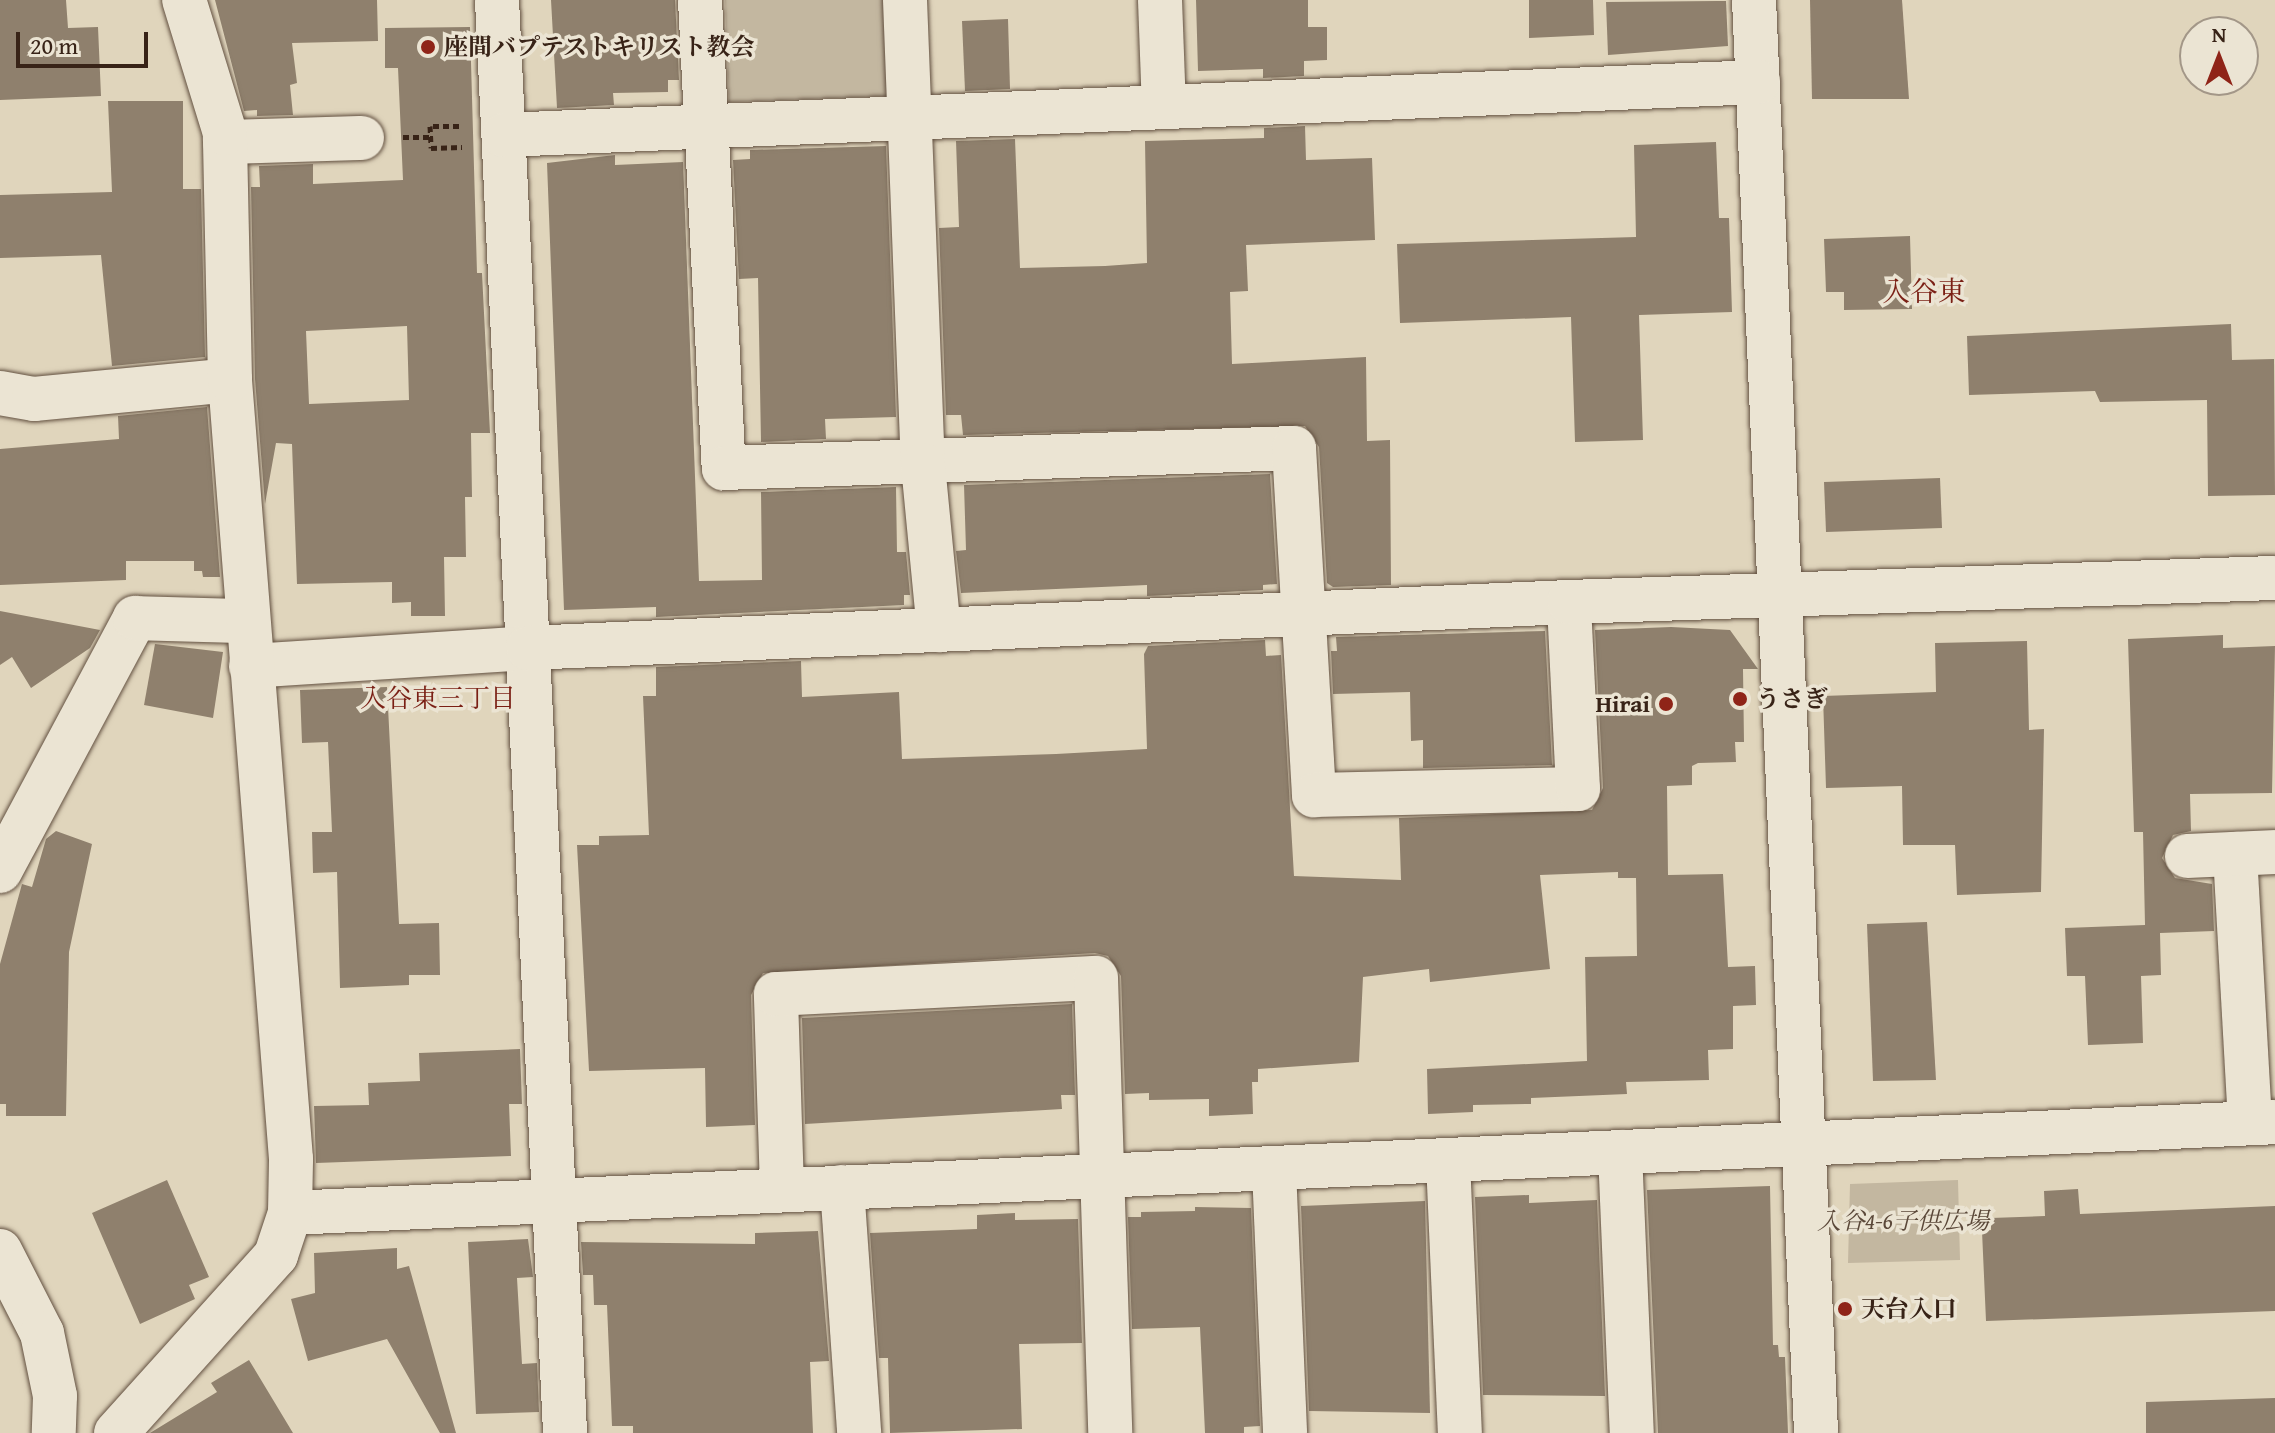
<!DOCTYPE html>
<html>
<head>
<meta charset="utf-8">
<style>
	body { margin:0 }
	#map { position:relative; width:2275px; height:1433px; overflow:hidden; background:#e0d5bc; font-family:"Gentium Book Plus","Noto Serif JP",serif }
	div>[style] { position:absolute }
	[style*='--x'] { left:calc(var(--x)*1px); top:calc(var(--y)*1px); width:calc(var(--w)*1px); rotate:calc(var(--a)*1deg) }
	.green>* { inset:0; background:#c3b7a0 }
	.building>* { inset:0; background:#8f806d }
	.path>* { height:5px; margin-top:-2.5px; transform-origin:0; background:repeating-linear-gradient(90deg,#382317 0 6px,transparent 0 10px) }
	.roads { filter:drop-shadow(0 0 2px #625040) drop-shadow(0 0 2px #625040) }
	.minor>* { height:44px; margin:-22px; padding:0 22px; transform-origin:22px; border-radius:22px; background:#ebe4d3 }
	.dots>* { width:22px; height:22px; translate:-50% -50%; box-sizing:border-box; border:4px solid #ebe4d3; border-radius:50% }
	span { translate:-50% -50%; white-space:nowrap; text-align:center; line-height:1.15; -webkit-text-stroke:7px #ebe4d3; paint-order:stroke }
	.poi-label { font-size:24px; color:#382317; font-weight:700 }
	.left { translate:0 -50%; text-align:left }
	.right { translate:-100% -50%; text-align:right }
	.park-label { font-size:24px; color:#5b4839; font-style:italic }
	.neighbourhood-label { font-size:26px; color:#7a1f14 }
	.quarter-label { font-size:28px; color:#7a1f14 }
	.north { position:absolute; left:2179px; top:16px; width:80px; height:80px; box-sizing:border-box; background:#ebe4d3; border:2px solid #a39788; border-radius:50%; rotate:0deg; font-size:22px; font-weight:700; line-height:32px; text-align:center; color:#382317 }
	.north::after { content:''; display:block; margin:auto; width:28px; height:36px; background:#8f2418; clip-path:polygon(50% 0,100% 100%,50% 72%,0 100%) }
	.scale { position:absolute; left:16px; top:32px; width:132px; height:36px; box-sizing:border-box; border:4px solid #382317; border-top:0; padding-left:10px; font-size:24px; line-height:28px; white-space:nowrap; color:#382317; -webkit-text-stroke:6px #ebe4d3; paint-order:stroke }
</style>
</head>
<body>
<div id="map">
	<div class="green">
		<i style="clip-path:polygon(725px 0,886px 0,890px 96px,729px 102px)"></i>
		<i style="clip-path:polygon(1958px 1180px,1960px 1260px,1848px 1263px,1850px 1184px)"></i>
	</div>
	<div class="building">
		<i style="clip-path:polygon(0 0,66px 0,68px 28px,98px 27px,101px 96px,0 100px)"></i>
		<i style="clip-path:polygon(215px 0,377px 0,378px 41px,292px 43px,297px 83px,290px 85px,293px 115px,257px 116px,257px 110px,244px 111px)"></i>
		<i style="clip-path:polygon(551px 0,675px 0,679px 80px,668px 80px,668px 92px,613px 93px,614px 105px,557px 108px)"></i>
		<i style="clip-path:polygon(1196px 0,1308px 0,1308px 27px,1327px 27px,1327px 60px,1304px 61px,1304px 76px,1263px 78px,1263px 69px,1198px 71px)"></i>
		<i style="clip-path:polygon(1529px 0,1593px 0,1594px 35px,1529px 38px)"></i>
		<i style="clip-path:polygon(1810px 0,1902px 0,1909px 99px,1812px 99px)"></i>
		<i style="clip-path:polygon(1717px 1px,1726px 1px,1728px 46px,1608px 55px,1606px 2px)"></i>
		<i style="clip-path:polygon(1008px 19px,1010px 89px,965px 91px,962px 21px)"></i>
		<i style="clip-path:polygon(evenodd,470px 27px,477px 273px,482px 273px,490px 433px,471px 433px,472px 497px,465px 497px,466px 557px,444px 557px,445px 616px,411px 616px,411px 602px,392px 603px,392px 582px,297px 584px,292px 444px,276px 443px,265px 504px,255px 379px,251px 187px,260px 187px,259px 166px,313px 164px,313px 184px,403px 180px,398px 68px,385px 68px,385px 28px,470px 27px,407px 326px,409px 400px,309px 404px,306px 331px,407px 326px)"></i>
		<i style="clip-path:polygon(108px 101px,183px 101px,183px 189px,201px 189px,205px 357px,112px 366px,101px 255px,0 258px,0 195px,112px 192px)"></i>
		<i style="clip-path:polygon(1305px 126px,1306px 160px,1372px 158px,1375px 240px,1246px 245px,1248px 291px,1230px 292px,1232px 364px,1366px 357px,1367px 441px,1390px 440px,1391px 585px,1333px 587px,1327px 583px,1319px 447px,1305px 426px,963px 435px,961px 415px,946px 415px,939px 228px,959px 227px,956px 141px,1015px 139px,1020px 268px,1105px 266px,1147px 263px,1145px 141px,1264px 138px,1264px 128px)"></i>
		<i style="clip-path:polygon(1716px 142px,1719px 218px,1729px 218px,1732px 312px,1639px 315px,1643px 440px,1575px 442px,1571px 317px,1400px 323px,1397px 244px,1636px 237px,1634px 145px)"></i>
		<i style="clip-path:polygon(886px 146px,896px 417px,825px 419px,826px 439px,761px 442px,758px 278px,739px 279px,733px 160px,750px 159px,750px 150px)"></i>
		<i style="clip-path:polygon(615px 155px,615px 165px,683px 162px,699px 581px,762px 580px,761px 492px,896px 487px,897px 552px,906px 552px,910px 595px,904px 595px,904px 605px,656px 617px,656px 607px,564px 610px,547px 163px)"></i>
		<i style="clip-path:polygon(1910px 236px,1912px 309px,1844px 310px,1844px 292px,1826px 292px,1824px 239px)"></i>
		<i style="clip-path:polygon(2231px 324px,2232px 360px,2274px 359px,2275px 495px,2208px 496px,2207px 400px,2100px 402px,2095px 391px,1969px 395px,1967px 336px)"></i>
		<i style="clip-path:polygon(207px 407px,220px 577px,203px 577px,202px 571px,194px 571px,194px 561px,126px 561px,126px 580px,0 585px,0 449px,119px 439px,118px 416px)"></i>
		<i style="clip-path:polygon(1270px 474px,1277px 584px,1263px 585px,1263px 590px,1147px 596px,1147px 585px,961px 593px,956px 551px,966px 550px,964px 485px)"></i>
		<i style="clip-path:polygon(1940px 478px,1942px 528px,1826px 532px,1824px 482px)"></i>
		<i style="clip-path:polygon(0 611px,100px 630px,90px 648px,31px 688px,12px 657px,0 665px)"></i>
		<i style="clip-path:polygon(1671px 627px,1730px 630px,1758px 669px,1743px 669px,1744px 742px,1735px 742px,1736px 762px,1698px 763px,1692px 766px,1692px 785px,1667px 786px,1668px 875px,1723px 874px,1728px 967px,1755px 966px,1756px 1005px,1733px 1006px,1733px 1049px,1708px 1050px,1709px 1080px,1626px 1082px,1627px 1094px,1531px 1098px,1531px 1104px,1473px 1105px,1473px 1112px,1428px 1114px,1427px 1069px,1587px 1061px,1585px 957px,1637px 956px,1636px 878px,1618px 878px,1618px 872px,1540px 875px,1550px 969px,1430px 982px,1429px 969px,1363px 977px,1359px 1062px,1258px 1069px,1258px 1082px,1252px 1082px,1253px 1114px,1209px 1116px,1209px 1099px,1149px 1100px,1149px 1093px,1125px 1094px,1121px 976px,1108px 956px,1095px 953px,763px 973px,751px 995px,755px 1125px,706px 1127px,705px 1068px,589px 1071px,577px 845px,599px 845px,599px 836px,649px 835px,643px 696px,656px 696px,656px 667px,801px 661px,802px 697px,899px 692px,902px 759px,1056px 754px,1147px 749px,1144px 654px,1148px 646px,1265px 640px,1266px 656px,1281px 655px,1294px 876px,1401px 880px,1399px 818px,1592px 810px,1603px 788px,1595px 630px)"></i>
		<i style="clip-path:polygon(1545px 631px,1552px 765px,1423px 768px,1423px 740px,1411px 741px,1410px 692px,1333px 694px,1331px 651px,1337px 651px,1336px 637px)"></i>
		<i style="clip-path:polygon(2223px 635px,2223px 648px,2275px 646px,2272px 793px,2190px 794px,2191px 831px,2173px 835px,2162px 858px,2175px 878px,2212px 884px,2214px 931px,2160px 933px,2161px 975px,2141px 976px,2143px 1043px,2088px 1045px,2085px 976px,2067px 976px,2065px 928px,2145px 925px,2143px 832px,2134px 832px,2128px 639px)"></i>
		<i style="clip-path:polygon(2027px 641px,2029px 730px,2044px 729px,2041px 892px,1957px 895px,1955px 845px,1903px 845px,1902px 786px,1826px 788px,1823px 696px,1936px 692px,1935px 643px)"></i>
		<i style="clip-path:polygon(155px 644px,223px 652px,213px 718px,144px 705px)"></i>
		<i style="clip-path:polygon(387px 687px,399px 924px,439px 923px,440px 975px,409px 975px,409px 985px,340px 988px,337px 872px,313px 873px,312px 832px,332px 832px,328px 742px,302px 743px,300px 690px)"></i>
		<i style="clip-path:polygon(56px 831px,92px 844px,69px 952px,66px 1116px,6px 1116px,6px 1104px,0 1104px,0 964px,22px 884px,32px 887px,46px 839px)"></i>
		<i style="clip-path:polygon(1927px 922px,1936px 1080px,1873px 1081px,1867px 924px)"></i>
		<i style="clip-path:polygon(1072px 1004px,1075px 1095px,1061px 1095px,1062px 1109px,805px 1124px,802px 1018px)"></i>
		<i style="clip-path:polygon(520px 1049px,522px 1104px,509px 1104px,511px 1156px,316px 1163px,314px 1106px,369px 1105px,368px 1083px,420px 1081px,419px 1053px)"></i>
		<i style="clip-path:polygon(167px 1180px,209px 1277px,189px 1285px,195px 1299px,140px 1324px,92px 1213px)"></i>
		<i style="clip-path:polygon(1770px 1186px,1773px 1345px,1778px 1345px,1779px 1357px,1785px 1357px,1788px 1433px,1658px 1433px,1647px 1190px)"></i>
		<i style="clip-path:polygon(2078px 1189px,2080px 1214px,2275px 1206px,2275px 1311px,1986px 1321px,1982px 1231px,1991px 1230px,1991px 1218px,2045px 1216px,2044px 1191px)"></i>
		<i style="clip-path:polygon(1529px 1195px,1529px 1203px,1597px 1200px,1605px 1396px,1483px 1395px,1475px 1197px)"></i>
		<i style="clip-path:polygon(1425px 1201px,1430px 1413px,1309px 1411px,1301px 1206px)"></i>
		<i style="clip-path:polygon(1195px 1207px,1251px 1208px,1260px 1426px,1244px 1427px,1244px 1433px,1205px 1433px,1200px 1327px,1132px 1329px,1128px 1217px,1141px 1217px,1141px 1212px,1195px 1211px)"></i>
		<i style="clip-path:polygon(1015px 1213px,1015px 1220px,1078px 1219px,1082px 1343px,1019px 1344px,1022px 1429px,890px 1433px,888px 1358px,879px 1358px,870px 1233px,977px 1229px,977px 1215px)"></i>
		<i style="clip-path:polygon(818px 1231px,829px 1361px,810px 1362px,813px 1433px,633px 1433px,633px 1426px,612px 1426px,607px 1305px,594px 1305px,593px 1275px,583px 1275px,581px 1242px,755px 1244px,755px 1233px)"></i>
		<i style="clip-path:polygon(528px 1239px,533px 1277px,517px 1278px,522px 1364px,537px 1363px,539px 1412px,476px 1414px,468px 1242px)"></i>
		<i style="clip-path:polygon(397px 1248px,397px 1269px,409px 1266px,456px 1433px,440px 1433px,387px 1339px,308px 1361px,291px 1299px,315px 1293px,314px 1253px)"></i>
		<i style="clip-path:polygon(249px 1360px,293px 1433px,150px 1433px,217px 1392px,211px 1383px)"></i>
		<i style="clip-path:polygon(2275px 1398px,2275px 1433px,2146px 1433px,2146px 1402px)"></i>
	</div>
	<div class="path">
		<i style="--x:459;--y:126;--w:29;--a:180"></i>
		<i style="--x:430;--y:126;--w:22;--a:87"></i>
		<i style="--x:431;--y:148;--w:31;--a:-2"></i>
		<i style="--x:403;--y:137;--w:28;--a:0"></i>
	</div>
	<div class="roads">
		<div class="minor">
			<i style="--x:497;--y:0;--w:1435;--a:87.28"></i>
			<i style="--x:700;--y:0;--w:469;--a:87.1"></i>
			<i style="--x:724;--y:468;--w:570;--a:-2.01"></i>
			<i style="--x:1294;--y:448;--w:348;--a:86.7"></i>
			<i style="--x:1314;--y:795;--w:264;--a:-1.3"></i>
			<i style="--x:1578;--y:789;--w:187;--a:-92.8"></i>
			<i style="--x:905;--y:0;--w:465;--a:87.8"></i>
			<i style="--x:923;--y:465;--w:166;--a:84.5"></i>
			<i style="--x:1160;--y:0;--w:107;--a:87.9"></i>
			<i style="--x:1754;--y:0;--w:1434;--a:87.52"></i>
			<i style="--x:504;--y:135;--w:1255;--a:-2.42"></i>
			<i style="--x:225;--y:142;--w:137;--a:-1.7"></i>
			<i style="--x:0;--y:393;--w:35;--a:10"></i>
			<i style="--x:34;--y:399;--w:197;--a:-5.5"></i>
			<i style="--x:251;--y:666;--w:278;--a:-3.7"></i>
			<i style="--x:528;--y:648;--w:1042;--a:-2.53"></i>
			<i style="--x:1569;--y:602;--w:706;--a:-1.95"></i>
			<i style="--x:2235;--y:854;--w:269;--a:86.8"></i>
			<i style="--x:2187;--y:856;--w:88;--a:-2.6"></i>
			<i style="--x:0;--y:871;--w:287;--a:-61.9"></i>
			<i style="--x:135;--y:618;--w:110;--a:1.6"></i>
			<i style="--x:1620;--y:1152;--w:281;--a:87.6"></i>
			<i style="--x:1448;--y:1161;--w:272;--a:87.5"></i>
			<i style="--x:1274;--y:1169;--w:264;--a:87.6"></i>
			<i style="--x:842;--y:1187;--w:247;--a:86"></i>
			<i style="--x:782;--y:1189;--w:195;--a:-91.8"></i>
			<i style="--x:776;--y:994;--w:320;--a:-2.9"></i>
			<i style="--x:1096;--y:978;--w:455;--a:88.2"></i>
			<i style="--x:290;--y:1213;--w:1987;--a:-2.62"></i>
			<i style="--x:0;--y:1251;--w:92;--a:62.9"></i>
			<i style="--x:42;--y:1333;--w:64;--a:78.3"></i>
			<i style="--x:55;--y:1396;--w:37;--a:92"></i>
			<i style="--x:116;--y:1433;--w:239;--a:-48"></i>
			<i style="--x:276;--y:1255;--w:44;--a:-71.6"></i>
			<i style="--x:290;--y:1213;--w:54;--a:-88.9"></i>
			<i style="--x:291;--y:1159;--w:781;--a:-94.48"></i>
			<i style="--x:230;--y:380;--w:247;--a:-91.2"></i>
			<i style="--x:225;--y:133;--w:139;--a:-107.1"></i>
		</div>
	</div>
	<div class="dots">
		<i style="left:428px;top:47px;background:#8f2418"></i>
		<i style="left:1740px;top:699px;background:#8f2418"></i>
		<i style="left:1666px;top:704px;background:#8f2418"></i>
		<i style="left:1845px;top:1309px;background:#8f2418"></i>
	</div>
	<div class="poi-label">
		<span class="left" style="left:444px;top:47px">座間バプテストキリスト教会</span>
		<span class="left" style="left:1756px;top:699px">うさぎ</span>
		<span class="right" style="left:1650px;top:704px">Hirai</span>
		<span class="left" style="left:1861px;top:1309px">天台入口</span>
	</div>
	<div class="park-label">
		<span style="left:1903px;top:1221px">入谷4-6子供広場</span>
	</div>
	<div class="neighbourhood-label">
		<span style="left:438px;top:698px">入谷東三丁目</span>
	</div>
	<div class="quarter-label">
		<span style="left:1924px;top:291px">入谷東</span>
	</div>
	<div class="north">N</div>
	<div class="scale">20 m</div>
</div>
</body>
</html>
